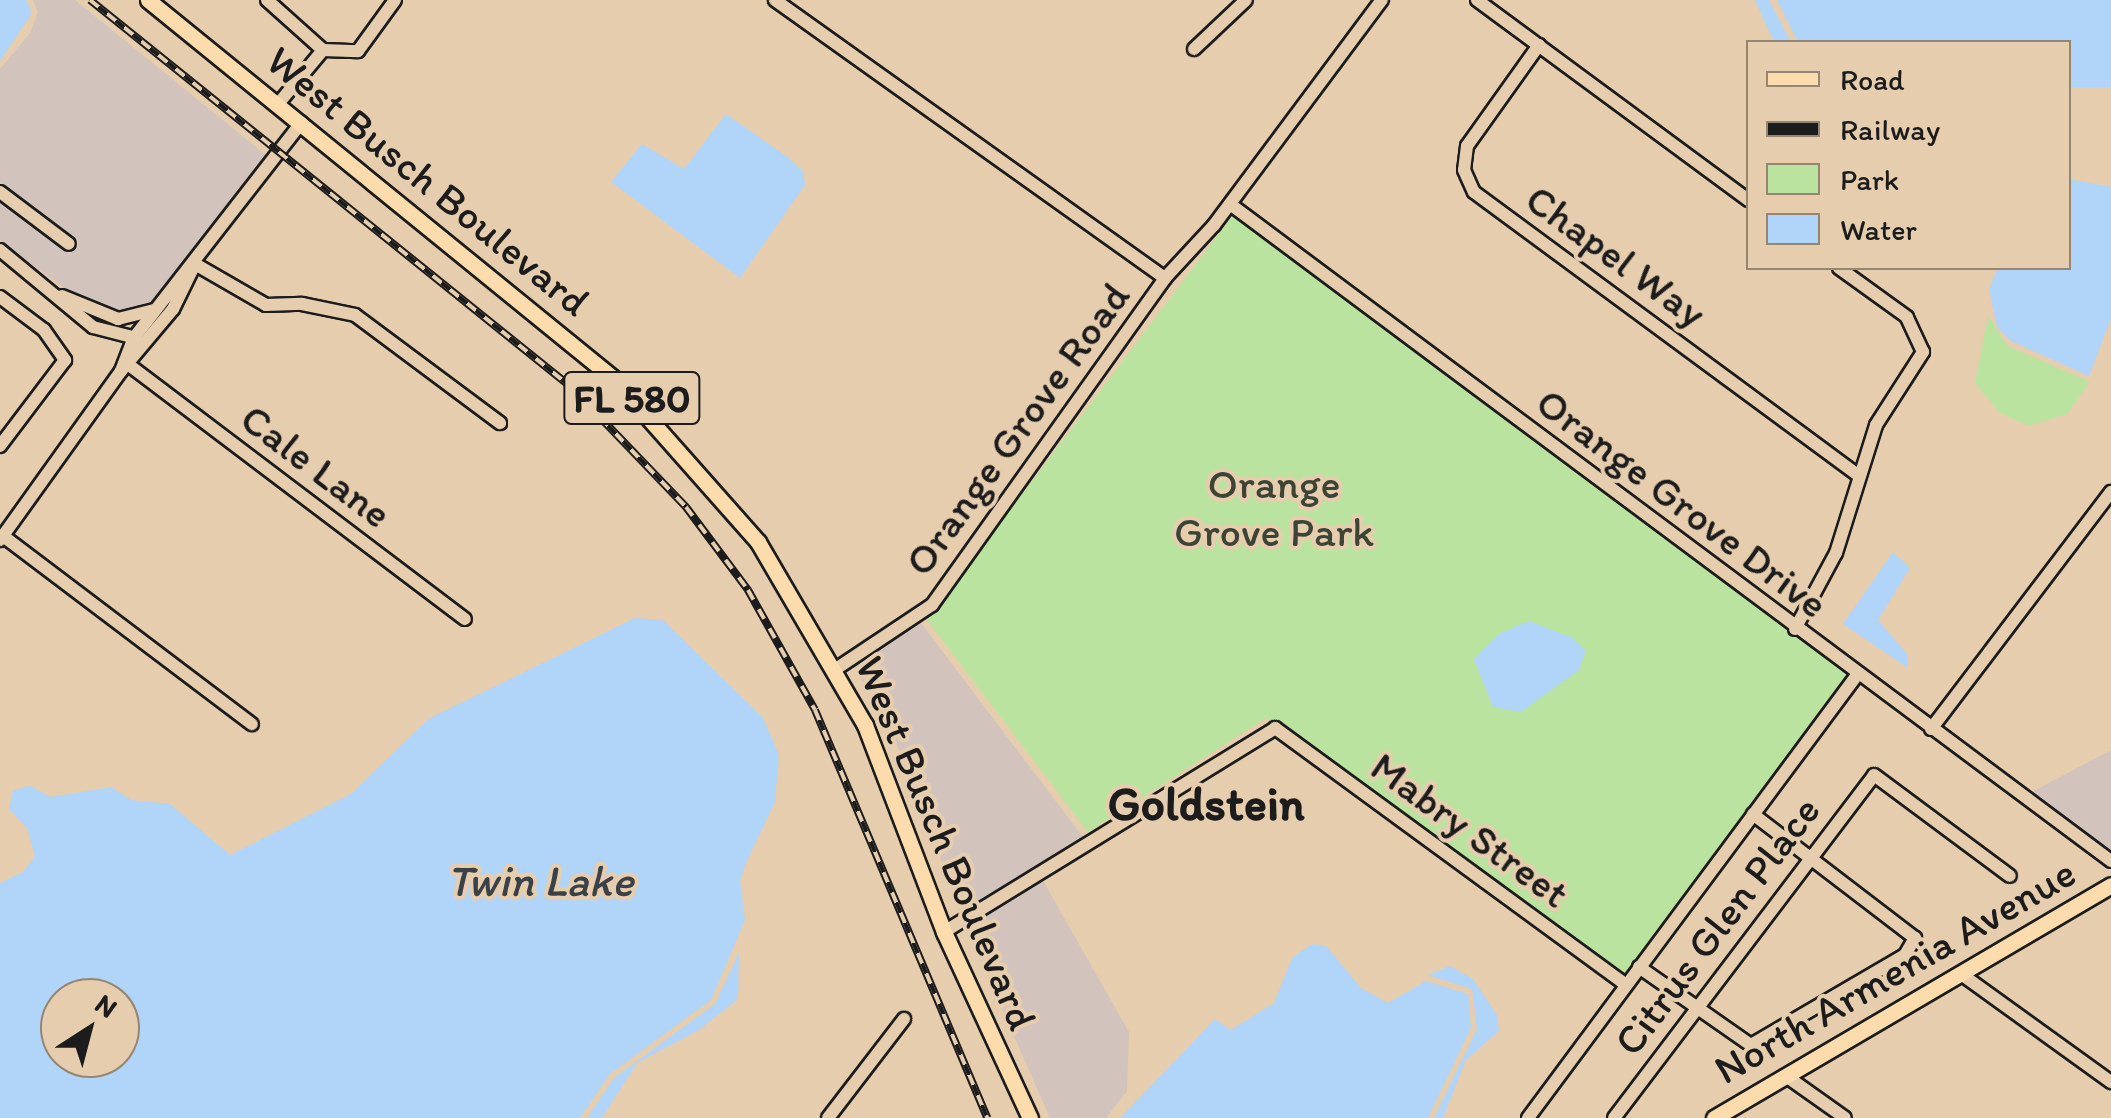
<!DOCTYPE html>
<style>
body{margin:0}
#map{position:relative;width:2111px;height:1118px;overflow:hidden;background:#e5cdae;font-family:Itim,sans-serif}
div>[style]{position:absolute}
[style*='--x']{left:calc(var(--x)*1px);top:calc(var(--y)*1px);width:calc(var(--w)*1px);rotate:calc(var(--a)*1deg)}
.built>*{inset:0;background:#d2c4bc}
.green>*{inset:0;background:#bae39f}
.water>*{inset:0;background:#b1d4f9}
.roads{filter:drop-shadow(2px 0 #1c1c1c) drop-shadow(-2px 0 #1c1c1c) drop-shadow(0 2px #1c1c1c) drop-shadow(0 -2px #1c1c1c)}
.minor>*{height:12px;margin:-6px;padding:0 6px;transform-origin:6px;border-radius:6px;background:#e5cdae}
.major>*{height:15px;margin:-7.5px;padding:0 7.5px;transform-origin:7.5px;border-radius:7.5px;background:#fcdcac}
.rail>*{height:8px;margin-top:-4px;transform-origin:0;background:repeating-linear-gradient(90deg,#e5cdae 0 11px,#1c1c1c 0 22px);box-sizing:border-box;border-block:2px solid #1c1c1c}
span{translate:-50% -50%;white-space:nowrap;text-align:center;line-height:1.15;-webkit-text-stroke:8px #e5cdae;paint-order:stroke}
.shield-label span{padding:2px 8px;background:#e5cdae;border:2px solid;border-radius:8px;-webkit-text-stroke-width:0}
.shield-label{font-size:40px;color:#1c1c1c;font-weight:700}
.street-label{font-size:42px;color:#1c1c1c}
.park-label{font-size:42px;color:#3c4436}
.water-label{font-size:45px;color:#3a4148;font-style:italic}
.quarter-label{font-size:48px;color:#1c1c1c;font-weight:700}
.legend{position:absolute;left:1746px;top:40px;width:325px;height:230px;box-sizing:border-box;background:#e5cdae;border:2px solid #958674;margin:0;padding:12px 18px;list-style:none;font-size:30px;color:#1c1c1c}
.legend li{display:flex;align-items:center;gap:20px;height:50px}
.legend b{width:50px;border:2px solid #958674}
.north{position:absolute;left:40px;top:978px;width:100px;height:100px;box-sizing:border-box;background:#e5cdae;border:2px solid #958674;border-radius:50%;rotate:36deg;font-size:28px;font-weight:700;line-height:40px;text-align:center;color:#1c1c1c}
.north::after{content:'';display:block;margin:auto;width:35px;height:45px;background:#1c1c1c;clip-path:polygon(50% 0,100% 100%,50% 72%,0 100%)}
</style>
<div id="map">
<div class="built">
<i style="clip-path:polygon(33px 0,75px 0,267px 156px,193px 255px,150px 303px,136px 311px,112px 311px,67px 290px,0 241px,0 202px,70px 254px,79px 242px,0 183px,0 69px,30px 33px,38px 12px)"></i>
<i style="clip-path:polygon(921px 623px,1083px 837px,961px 914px,903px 757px,854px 666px)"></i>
<i style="clip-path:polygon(2111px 750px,2111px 852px,2030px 793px)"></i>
<i style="clip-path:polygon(1042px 879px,1129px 1032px,1127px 1091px,1106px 1118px,1050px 1118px,966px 927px)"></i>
</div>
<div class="green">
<i style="clip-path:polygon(1233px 215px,1847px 675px,1623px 976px,1266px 718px,1088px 832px,927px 620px)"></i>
<i style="clip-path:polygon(1988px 316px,2008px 346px,2090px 382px,2067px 414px,2029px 426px,2000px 413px,1975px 383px)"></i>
</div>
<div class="water">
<i style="clip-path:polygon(0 0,26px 0,32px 13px,0 61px)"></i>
<i style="clip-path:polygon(1755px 0,1769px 0,1791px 42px,1774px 42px)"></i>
<i style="clip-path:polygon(1777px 0,2111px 0,2111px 87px,2069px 87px,2068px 42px,1798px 42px)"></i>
<i style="clip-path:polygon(726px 114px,789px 158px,803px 171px,805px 185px,740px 278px,611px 182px,642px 144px,684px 169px)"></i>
<i style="clip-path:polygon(2069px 179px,2111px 187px,2111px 319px,2089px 376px,2011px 341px,1997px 327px,1989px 289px,1998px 268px,2068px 268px)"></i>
<i style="clip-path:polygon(1893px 552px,1910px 568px,1878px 620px,1908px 655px,1908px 668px,1843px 624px)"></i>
<i style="clip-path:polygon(evenodd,635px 618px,663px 620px,763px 718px,779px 755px,775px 802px,746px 863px,740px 881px,745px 920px,711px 1000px,610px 1074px,580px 1118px,0 1118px,0 883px,23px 872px,35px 856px,27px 828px,9px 809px,13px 790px,31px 786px,50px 797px,112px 787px,131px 800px,170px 804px,230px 855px,351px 794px,428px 719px,635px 618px,60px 998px,120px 998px,120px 1058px,60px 1058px,60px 998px)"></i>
<i style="clip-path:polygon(1529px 621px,1573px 638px,1586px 651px,1579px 670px,1521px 712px,1493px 707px,1474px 659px,1499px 634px)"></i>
<i style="clip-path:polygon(1312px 944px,1326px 946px,1361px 988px,1388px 1003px,1426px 981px,1468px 994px,1471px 1028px,1428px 1118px,1120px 1118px,1215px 1019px,1231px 1030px,1274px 1003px,1292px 958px)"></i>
<i style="clip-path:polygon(739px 953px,738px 999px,699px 1030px,637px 1063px,602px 1118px,587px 1118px,614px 1078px,715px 1004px)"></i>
<i style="clip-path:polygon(1450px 966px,1473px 979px,1497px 1015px,1499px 1031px,1466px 1060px,1443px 1118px,1434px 1118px,1477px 1029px,1472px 989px,1428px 975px)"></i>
</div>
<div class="roads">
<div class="minor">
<i style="--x:267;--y:0;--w:75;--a:41.8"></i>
<i style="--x:775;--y:0;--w:479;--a:35.5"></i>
<i style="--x:1477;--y:0;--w:337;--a:36.4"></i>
<i style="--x:1539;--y:45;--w:124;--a:125.5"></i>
<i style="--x:1467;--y:146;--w:24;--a:97"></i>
<i style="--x:1464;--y:170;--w:24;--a:66"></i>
<i style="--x:1474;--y:192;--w:476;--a:36.4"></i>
<i style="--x:1194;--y:49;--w:71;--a:-43.3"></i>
<i style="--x:323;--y:50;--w:35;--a:2"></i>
<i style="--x:358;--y:51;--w:63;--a:-54"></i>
<i style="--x:278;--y:104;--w:70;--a:-50.2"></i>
<i style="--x:0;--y:192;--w:86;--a:37"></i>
<i style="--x:1230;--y:204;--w:1099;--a:36.71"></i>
<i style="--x:0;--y:250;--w:121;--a:39.6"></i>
<i style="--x:93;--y:327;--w:44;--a:14.3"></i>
<i style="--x:195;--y:264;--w:82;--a:30"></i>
<i style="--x:266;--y:305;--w:36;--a:-2"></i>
<i style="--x:302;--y:304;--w:54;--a:11.7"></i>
<i style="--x:355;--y:315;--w:181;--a:36.7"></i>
<i style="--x:62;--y:296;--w:61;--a:22.3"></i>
<i style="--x:118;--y:319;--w:36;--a:-14"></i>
<i style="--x:0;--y:297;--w:55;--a:36.9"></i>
<i style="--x:44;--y:330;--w:37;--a:55"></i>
<i style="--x:65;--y:360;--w:108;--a:127.1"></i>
<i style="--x:129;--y:365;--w:421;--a:37.1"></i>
<i style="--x:121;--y:371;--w:34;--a:-69"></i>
<i style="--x:133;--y:339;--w:274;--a:-52.1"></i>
<i style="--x:3;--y:536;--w:312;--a:37.1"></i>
<i style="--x:0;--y:540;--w:208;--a:-54.4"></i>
<i style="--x:121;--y:371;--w:81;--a:-50"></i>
<i style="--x:173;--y:309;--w:50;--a:-63.9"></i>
<i style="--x:1795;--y:629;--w:86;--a:-61.7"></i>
<i style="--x:1836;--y:553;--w:134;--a:-72.6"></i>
<i style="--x:1876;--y:425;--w:87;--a:-57.2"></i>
<i style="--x:1923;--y:352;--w:38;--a:-115"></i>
<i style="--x:1907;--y:317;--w:84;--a:-144.2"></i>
<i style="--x:836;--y:669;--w:115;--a:-33.7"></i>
<i style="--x:932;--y:605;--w:402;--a:-54.5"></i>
<i style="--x:1165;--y:278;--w:72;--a:-47.2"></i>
<i style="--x:1214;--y:225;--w:281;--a:-53.3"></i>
<i style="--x:1931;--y:729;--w:298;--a:-52.8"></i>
<i style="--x:944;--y:932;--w:389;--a:-31.6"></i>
<i style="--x:1275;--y:728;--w:435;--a:36.2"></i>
<i style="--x:1639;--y:967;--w:136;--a:34.9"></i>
<i style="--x:1751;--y:1045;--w:178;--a:-30.3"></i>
<i style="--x:1905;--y:955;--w:20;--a:-60"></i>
<i style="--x:1915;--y:938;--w:204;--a:-142.6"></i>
<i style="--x:1961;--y:974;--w:185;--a:35.8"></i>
<i style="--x:1786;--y:1076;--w:72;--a:35.4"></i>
<i style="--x:828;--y:1118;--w:125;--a:-52.5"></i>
<i style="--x:1528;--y:1118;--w:552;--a:-53.4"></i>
<i style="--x:1614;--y:1118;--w:430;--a:-52.8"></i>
<i style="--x:1874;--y:775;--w:169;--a:36.6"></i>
</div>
<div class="major">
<i style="--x:148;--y:0;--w:599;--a:39.11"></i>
<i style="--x:613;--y:378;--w:219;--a:48.5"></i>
<i style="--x:758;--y:542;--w:212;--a:59.7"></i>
<i style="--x:865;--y:725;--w:222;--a:69.1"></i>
<i style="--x:944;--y:932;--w:205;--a:65.2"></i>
<i style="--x:1714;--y:1118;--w:460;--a:-30.4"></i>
</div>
</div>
<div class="rail">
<i style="--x:90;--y:0;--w:616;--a:38.81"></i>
<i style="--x:570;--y:386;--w:168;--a:46.2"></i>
<i style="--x:686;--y:507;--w:104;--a:53.2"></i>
<i style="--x:748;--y:590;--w:137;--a:60.8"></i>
<i style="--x:815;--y:710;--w:443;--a:67.1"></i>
</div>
<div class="shield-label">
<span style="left:632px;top:398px">FL 580</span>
</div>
<div class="street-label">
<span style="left:428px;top:181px;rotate:39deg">West Busch Boulevard</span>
<span style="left:1616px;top:256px;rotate:36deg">Chapel Way</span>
<span style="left:1017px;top:429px;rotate:-54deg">Orange Grove Road</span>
<span style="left:316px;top:466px;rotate:37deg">Cale Lane</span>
<span style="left:1682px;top:503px;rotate:37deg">Orange Grove Drive</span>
<span style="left:1470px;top:830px;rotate:36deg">Mabry Street</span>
<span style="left:946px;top:843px;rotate:67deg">West Busch Boulevard</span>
<span style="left:1717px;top:926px;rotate:-53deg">Citrus Glen Place</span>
<span style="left:1895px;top:971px;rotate:-30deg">North Armenia Avenue</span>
</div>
<div class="park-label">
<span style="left:1274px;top:508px">Orange<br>Grove Park</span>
</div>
<div class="water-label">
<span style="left:540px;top:881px">Twin Lake</span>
</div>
<div class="quarter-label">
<span style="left:1206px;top:804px">Goldstein</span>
</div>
<ul class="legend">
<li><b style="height:12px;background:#fcdcac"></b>Road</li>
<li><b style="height:12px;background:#1c1c1c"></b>Railway</li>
<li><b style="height:28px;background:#bae39f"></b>Park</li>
<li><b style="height:28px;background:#b1d4f9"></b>Water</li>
</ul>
<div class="north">N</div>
</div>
